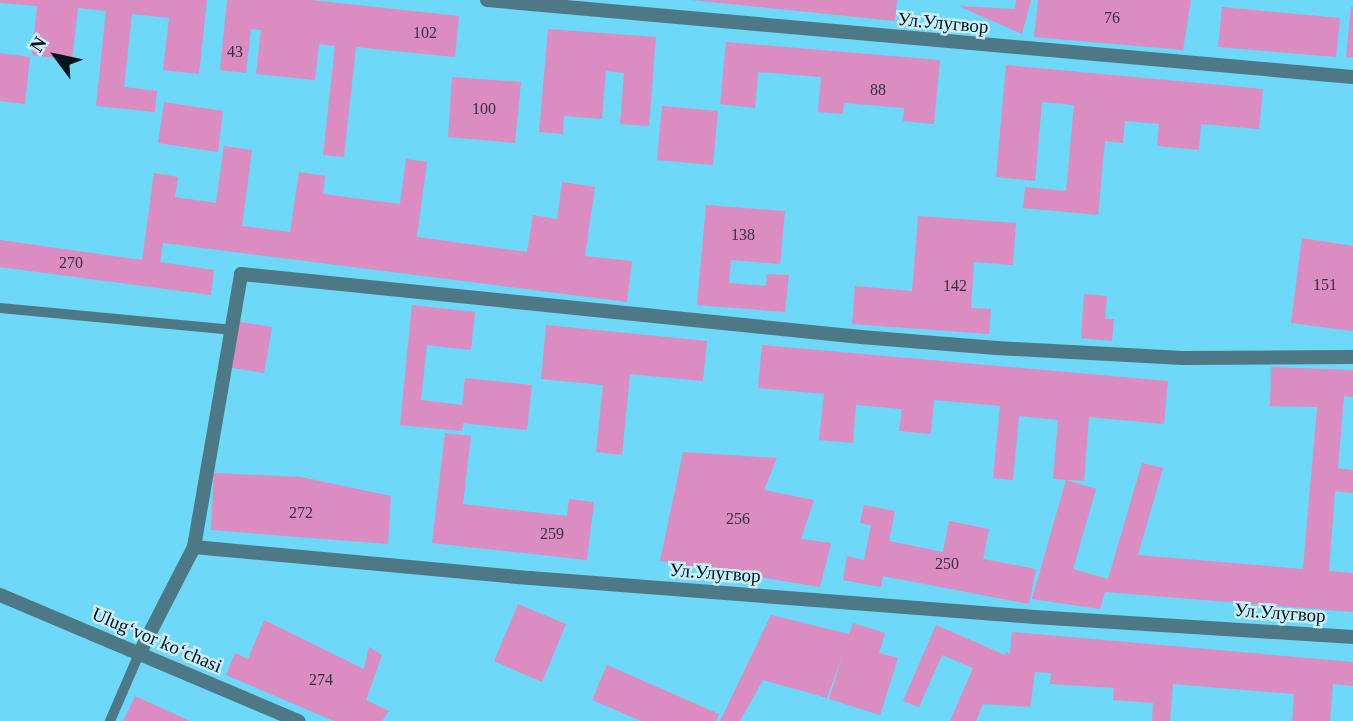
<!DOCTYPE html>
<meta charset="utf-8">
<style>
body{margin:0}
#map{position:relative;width:1353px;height:721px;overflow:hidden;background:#6dd8f7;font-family:"Times New Roman",serif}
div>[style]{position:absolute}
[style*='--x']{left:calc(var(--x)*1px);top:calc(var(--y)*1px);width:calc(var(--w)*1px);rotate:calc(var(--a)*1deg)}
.building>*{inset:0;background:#db8cc1}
.lane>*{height:10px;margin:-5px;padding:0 5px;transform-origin:5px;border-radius:5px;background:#4d7987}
.street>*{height:14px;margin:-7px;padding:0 7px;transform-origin:7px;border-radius:7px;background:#4d7987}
span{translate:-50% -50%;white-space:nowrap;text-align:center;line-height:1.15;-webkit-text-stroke:5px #c9effc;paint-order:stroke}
.number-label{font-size:16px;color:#373144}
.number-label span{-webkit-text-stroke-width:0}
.street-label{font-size:19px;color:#00131a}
.north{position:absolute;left:21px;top:21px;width:70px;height:70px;-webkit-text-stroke:5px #c9effc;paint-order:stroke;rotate:303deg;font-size:19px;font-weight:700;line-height:28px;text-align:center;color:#00131a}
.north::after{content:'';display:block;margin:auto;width:24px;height:32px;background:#00131a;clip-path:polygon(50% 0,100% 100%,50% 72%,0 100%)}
</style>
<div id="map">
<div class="building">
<i style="clip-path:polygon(0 0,207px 0,199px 74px,163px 70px,169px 18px,132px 14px,124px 87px,157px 91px,155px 112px,96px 106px,106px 11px,78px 8px,72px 60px,32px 55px,37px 6px,0 3px)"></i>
<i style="clip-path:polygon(227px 0,311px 0,459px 16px,455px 57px,356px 47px,344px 157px,323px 155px,335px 46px,319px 44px,315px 80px,256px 74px,261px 30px,251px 29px,246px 73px,220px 70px)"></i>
<i style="clip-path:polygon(691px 0,897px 0,895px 21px)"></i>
<i style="clip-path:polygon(1016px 0,1031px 0,1022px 34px,958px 6px,1015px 9px)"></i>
<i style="clip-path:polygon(1038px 0,1191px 0,1183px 50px,1034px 37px)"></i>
<i style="clip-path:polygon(1222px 7px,1340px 18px,1336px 57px,1218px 47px)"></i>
<i style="clip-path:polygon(1351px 7px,1353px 7px,1353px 58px,1346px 57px)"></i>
<i style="clip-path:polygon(548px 29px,656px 37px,649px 126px,620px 124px,624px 73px,606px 71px,602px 119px,564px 116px,563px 134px,539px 132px)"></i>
<i style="clip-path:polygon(726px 42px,940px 60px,934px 124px,903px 121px,904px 108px,844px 103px,843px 114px,818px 112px,821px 77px,758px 72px,755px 108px,720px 104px)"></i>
<i style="clip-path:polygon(0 53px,30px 57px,25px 104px,0 101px)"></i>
<i style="clip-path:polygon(1006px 65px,1263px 89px,1259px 129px,1201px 124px,1199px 150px,1157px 146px,1159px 124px,1125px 121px,1123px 143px,1105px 141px,1098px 215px,1023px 208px,1025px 187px,1066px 191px,1074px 105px,1042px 102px,1035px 181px,996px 177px)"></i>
<i style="clip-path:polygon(452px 77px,521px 82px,515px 143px,448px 137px)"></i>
<i style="clip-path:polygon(164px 102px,223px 111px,218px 152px,158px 143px)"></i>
<i style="clip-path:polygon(662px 106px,718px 111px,713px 165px,657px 160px)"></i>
<i style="clip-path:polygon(224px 146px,252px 150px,242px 226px,290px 232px,299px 172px,325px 176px,323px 194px,400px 204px,406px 159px,427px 162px,417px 237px,527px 252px,533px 215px,557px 219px,562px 182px,595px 187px,585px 256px,632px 261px,627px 302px,163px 243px,160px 262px,214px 270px,211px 295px,0 267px,0 240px,142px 260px,154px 173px,178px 177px,175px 197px,216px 203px)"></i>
<i style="clip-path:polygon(706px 205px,785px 211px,780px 264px,731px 260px,729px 283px,766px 286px,767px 274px,789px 275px,785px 312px,697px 305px)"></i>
<i style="clip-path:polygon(918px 216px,1016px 223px,1013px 265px,974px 262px,971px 308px,991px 309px,989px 334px,852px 324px,855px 286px,912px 291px)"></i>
<i style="clip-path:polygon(1302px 238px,1353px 246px,1353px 331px,1291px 323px)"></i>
<i style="clip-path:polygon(1084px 294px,1107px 296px,1105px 319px,1114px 319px,1112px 341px,1081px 338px)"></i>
<i style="clip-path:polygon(412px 305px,475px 312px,471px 350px,427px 345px,421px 400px,462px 405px,465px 378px,532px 385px,527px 430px,463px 423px,462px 431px,400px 425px)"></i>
<i style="clip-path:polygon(235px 321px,272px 327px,264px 373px,227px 367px)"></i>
<i style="clip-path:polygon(546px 325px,707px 341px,703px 381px,630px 374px,622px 455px,596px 452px,603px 385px,541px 379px)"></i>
<i style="clip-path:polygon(762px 345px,1168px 381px,1164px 424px,1089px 417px,1084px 481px,1053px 479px,1058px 420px,1019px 416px,1013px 480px,993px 478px,1000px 406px,934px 400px,931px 434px,899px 431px,902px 409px,856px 405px,853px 443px,819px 440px,824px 394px,758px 388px)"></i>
<i style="clip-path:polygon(1271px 367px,1353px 370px,1353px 397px,1344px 396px,1338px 468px,1353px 470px,1353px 493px,1335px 491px,1329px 571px,1353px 573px,1353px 612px,1105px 592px,1100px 609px,1032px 599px,1066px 480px,1096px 489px,1073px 569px,1108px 579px,1142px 463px,1163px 468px,1138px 555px,1303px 569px,1317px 407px,1270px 406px)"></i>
<i style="clip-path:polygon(445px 433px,471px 436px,463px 504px,567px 516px,569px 499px,594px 502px,587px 560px,432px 543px)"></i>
<i style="clip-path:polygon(683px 452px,777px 458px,764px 490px,814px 500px,801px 539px,831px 543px,820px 587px,660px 561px)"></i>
<i style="clip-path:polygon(214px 473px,301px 477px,391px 496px,388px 544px,211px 530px)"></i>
<i style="clip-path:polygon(864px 505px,895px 511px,889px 541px,943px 552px,949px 521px,989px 529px,983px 559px,1036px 569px,1029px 604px,883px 576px,881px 587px,843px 580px,847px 556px,864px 560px,871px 525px,860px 523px)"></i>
<i style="clip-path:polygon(518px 604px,566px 624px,542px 682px,494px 661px)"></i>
<i style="clip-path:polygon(771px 615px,849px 634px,853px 623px,885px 633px,879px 653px,898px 658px,880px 715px,829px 699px,844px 651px,827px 698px,763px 680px,740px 721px,720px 721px)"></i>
<i style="clip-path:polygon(264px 620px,364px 669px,369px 647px,382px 655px,366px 700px,389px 711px,382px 721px,334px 721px,226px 675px,235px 653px,248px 659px)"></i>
<i style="clip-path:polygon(936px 625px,1005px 655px,1006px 652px,1010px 654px,1012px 632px,1353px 662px,1353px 686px,1333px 684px,1330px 721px,1292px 721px,1294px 694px,1173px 684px,1170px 721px,1152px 721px,1153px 703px,1113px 700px,1114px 688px,1050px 684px,1051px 673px,1035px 672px,1030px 707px,983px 704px,976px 721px,950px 721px,973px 668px,942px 655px,919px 707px,903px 701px)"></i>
<i style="clip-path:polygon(607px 665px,719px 714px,716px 721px,641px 721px,592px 700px)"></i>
<i style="clip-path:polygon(135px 696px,190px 721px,123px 721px)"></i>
</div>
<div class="lane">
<i style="--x:0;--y:308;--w:232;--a:5.4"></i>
<i style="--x:110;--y:721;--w:73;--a:-66.6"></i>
</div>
<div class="street">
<i style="--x:487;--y:0;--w:869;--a:5.08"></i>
<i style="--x:194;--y:547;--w:277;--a:-80.2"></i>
<i style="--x:241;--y:274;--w:623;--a:5.8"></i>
<i style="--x:861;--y:337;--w:136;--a:4.6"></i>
<i style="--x:997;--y:348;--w:186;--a:3.1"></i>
<i style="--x:1183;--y:358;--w:170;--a:-0.3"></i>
<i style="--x:0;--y:595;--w:324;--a:22.9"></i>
<i style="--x:139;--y:654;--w:120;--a:-62.8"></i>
<i style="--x:194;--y:547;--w:337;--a:5.3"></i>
<i style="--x:530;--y:578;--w:506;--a:4.42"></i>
<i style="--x:1034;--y:617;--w:320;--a:3.6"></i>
</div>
<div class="number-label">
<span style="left:1112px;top:18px">76</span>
<span style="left:425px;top:33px">102</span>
<span style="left:235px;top:52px">43</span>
<span style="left:878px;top:90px">88</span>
<span style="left:484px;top:109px">100</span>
<span style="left:743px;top:235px">138</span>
<span style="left:71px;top:263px">270</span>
<span style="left:1325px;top:285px">151</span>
<span style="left:955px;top:286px">142</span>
<span style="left:301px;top:513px">272</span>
<span style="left:738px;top:519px">256</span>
<span style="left:552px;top:534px">259</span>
<span style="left:947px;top:564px">250</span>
<span style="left:321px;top:680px">274</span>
</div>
<div class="street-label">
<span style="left:943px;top:23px;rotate:5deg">Ул.Улугвор</span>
<span style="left:715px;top:573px;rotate:4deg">Ул.Улугвор</span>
<span style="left:1280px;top:613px;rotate:4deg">Ул.Улугвор</span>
<span style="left:157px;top:640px;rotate:23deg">Ulugʻvor koʻchasi</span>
</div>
<div class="north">N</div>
</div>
